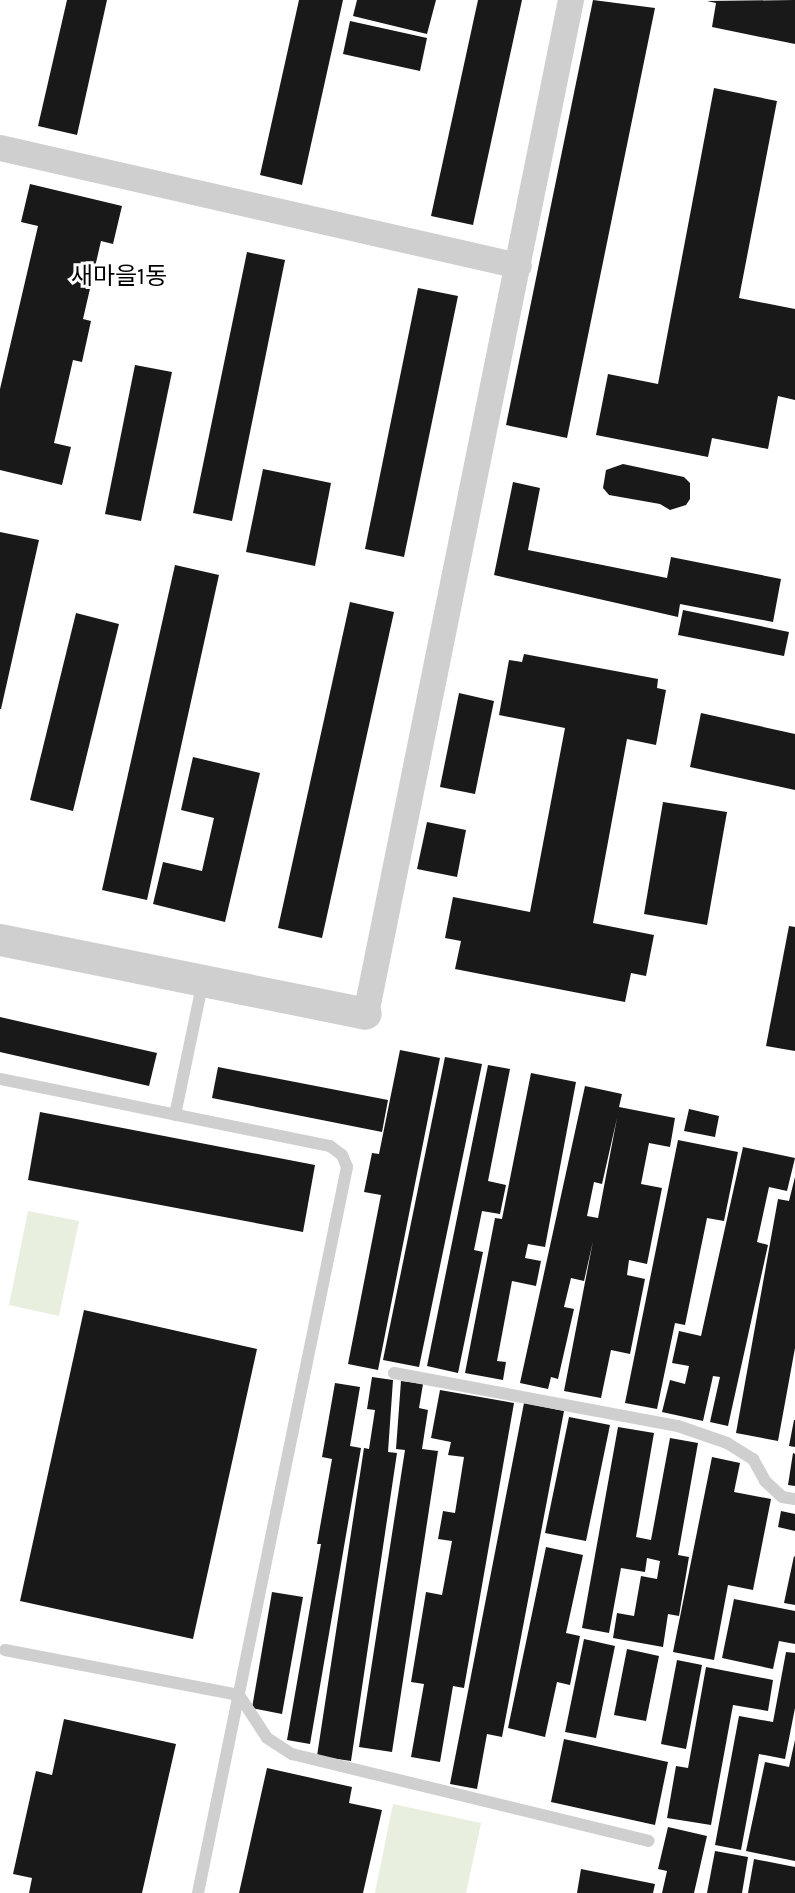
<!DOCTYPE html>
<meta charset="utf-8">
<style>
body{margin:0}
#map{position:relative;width:795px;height:1893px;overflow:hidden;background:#fff;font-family:Karla,"Noto Sans KR",sans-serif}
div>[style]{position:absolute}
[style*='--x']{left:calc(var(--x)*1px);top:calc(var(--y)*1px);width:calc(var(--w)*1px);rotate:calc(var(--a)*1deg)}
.green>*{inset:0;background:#e8efdf}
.building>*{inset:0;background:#191919}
.service>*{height:12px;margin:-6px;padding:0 6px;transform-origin:6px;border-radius:6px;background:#cfcfcf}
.minor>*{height:26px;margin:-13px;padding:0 13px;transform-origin:13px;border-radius:13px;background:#cfcfcf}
.tertiary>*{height:32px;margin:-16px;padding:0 16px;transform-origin:16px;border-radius:16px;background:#cfcfcf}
span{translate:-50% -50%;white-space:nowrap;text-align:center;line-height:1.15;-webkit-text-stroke:6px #fff;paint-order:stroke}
.quarter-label{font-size:24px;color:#000}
</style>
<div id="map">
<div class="green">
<i style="clip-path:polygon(28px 1211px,79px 1221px,59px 1316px,9px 1305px)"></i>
<i style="clip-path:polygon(393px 1804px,481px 1823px,466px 1893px,375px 1893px)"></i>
</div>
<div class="building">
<i style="clip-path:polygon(67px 0,107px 0,77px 135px,38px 126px)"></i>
<i style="clip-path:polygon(299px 0,343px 0,302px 185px,260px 175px)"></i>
<i style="clip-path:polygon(357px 0,436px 0,427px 34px,353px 16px)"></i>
<i style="clip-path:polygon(478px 0,522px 0,473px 225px,431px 216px)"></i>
<i style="clip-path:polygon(593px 0,655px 8px,567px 438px,506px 425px)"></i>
<i style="clip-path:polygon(795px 0,795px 44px,712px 27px,716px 3px,707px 1px)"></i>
<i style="clip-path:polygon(350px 21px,427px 38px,420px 71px,343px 54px)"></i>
<i style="clip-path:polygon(714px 88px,777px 101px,739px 298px,795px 309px,795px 400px,778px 396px,768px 449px,712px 438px,708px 457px,596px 435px,608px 374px,658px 384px)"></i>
<i style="clip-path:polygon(30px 184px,122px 206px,113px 244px,101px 241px,83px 319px,91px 321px,82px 362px,73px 360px,54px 443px,71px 447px,62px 485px,0 470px,0 389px,38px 226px,21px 222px)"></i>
<i style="clip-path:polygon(247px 252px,285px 260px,232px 521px,193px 513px)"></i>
<i style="clip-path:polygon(418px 288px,458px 296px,404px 557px,365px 549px)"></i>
<i style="clip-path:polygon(135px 365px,172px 372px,141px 521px,105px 514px)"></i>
<i style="clip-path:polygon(623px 464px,684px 477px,690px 483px,690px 499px,686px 505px,670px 510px,660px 504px,609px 495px,603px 488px,606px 470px)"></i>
<i style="clip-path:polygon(263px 469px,331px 483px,315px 566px,246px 552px)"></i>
<i style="clip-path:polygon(513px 482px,540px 488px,528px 550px,667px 578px,671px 557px,781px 579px,773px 622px,680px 604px,678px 617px,494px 575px)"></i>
<i style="clip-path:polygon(0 532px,39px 540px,1px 709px,0 709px)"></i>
<i style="clip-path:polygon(175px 565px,219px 575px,147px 900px,102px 890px)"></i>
<i style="clip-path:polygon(350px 602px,394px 612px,322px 938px,278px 928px)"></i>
<i style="clip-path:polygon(683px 610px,789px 632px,784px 656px,678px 635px)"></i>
<i style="clip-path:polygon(76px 613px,119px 624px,73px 811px,30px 800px)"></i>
<i style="clip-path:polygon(524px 654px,658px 679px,657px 688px,666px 690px,656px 745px,627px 739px,593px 923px,654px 935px,646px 976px,631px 973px,625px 1002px,455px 969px,461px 941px,445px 938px,453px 897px,530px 912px,565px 728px,499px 715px,509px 660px,522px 662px)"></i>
<i style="clip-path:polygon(459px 693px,494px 701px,475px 794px,440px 787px)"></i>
<i style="clip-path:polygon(701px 713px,795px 734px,795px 790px,690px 767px)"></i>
<i style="clip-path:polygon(193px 757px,260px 773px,225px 922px,153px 904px,163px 862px,202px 871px,214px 818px,181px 810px)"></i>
<i style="clip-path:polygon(663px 802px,727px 812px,707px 925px,644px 914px)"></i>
<i style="clip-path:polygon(427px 822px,466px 830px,457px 877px,417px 869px)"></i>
<i style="clip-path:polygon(789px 926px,795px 927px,795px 1051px,766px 1046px)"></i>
<i style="clip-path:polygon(0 1017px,157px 1053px,149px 1086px,0 1052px)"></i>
<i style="clip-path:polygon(400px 1050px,440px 1058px,378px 1370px,348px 1364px,381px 1195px,364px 1192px,372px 1153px,379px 1154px)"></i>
<i style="clip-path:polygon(445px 1057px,482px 1064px,419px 1367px,383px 1360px)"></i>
<i style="clip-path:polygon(488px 1065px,510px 1069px,488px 1181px,506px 1185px,500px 1214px,482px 1211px,474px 1250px,483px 1252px,458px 1373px,427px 1366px)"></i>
<i style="clip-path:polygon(218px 1067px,388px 1100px,382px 1132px,212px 1098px)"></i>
<i style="clip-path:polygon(531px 1073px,576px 1082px,545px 1247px,528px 1244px,525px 1258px,541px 1261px,536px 1286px,512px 1281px,497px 1361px,506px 1362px,503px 1380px,465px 1373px,495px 1218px,502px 1219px)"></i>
<i style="clip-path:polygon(evenodd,585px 1086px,622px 1094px,619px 1107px,675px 1118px,670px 1147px,649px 1143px,641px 1184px,662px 1188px,647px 1264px,629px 1260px,627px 1275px,645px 1279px,630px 1354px,611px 1350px,601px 1398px,564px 1391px,593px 1241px,584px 1281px,571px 1278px,564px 1307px,574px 1309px,558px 1379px,551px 1377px,548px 1389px,520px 1383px,585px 1086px,617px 1118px,598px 1218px,587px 1216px,594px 1182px,602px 1184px,617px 1118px)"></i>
<i style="clip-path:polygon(689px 1109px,719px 1116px,715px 1137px,684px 1131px)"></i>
<i style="clip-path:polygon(40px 1112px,315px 1165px,303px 1232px,28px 1180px)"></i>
<i style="clip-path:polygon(678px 1140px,738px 1152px,724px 1221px,707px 1218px,685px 1325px,675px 1323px,657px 1409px,625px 1403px)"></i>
<i style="clip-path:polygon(743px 1147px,795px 1158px,787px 1191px,769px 1187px,757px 1242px,768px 1245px,728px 1426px,710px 1422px,720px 1377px,713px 1376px,703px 1421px,662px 1412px,670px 1380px,685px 1384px,689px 1366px,672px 1363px,679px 1331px,701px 1336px)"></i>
<i style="clip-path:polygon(795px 1177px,795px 1348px,778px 1441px,736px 1433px,778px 1199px,789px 1201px)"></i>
<i style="clip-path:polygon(84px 1310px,257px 1349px,193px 1639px,20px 1601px)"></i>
<i style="clip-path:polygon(372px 1377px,393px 1380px,388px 1452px,397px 1453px,351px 1761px,317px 1756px,364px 1448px,369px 1449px,375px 1410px,367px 1409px)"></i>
<i style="clip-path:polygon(401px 1381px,423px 1384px,419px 1408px,428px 1410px,422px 1449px,438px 1451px,392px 1752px,359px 1747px,405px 1450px,396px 1449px)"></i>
<i style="clip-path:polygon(335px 1383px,360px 1387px,350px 1446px,361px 1448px,310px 1744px,287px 1740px,321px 1544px,317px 1544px,332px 1459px,322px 1457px)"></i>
<i style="clip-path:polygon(440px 1390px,514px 1403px,464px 1688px,453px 1686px,440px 1762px,411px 1757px,424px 1684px,411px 1682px,426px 1592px,442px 1595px,452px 1541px,438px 1539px,443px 1511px,455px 1513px,464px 1457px,448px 1455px,451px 1442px,431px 1438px)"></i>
<i style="clip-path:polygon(524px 1403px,564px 1411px,502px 1737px,487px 1734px,477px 1789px,450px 1784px)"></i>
<i style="clip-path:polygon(569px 1417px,610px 1425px,586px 1541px,545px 1533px)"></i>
<i style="clip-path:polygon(794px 1420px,795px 1420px,795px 1447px,789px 1446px)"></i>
<i style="clip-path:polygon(618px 1427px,654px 1433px,636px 1537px,651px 1540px,670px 1438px,698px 1443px,678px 1555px,689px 1557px,679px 1616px,668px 1614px,663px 1647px,613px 1638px,617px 1613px,634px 1616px,641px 1576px,657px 1579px,660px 1561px,647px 1558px,645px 1572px,621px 1568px,609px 1633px,582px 1628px)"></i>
<i style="clip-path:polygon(793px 1453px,795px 1454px,795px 1486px,788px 1485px)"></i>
<i style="clip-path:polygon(712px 1457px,740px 1463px,734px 1492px,771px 1499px,753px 1590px,728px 1585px,714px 1660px,673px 1652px)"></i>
<i style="clip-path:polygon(781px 1511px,795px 1514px,795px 1531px,778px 1527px)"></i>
<i style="clip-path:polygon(546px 1547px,583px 1555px,566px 1633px,580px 1636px,570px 1685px,557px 1682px,545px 1737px,508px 1728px)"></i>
<i style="clip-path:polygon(794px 1556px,795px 1557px,795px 1605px,784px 1603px)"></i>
<i style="clip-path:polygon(272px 1592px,303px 1597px,282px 1714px,252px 1708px)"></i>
<i style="clip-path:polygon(734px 1599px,795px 1611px,795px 1644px,779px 1641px,773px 1669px,722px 1658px)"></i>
<i style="clip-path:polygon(584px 1639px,615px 1646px,596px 1738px,565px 1732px)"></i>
<i style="clip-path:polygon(627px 1649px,659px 1656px,646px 1721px,614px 1715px)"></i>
<i style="clip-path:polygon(786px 1652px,795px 1653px,795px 1708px,785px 1759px,759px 1754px,741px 1850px,715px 1845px,739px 1716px,773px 1722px)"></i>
<i style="clip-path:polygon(677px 1660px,702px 1665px,686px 1749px,661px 1744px)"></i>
<i style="clip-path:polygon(706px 1667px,773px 1680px,768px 1711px,733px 1705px,711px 1825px,667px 1818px,676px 1766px,688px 1768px)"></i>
<i style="clip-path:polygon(64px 1719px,176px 1744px,142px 1893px,29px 1893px,32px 1878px,13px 1874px,36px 1771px,52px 1775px)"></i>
<i style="clip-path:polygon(564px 1739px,668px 1762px,655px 1825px,551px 1802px)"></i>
<i style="clip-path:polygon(795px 1740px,795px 1861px,746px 1851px,765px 1762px,789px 1767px)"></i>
<i style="clip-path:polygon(267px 1768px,352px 1787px,349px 1803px,382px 1810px,363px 1893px,239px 1893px)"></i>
<i style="clip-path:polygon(668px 1827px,707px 1836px,694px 1893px,662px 1893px,667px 1871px,658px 1869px)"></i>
<i style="clip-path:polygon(715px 1851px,748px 1857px,742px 1893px,707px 1893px)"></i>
<i style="clip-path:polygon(754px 1859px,795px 1867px,795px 1893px,748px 1893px)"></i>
<i style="clip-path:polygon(581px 1869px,655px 1884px,653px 1893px,577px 1893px)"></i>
</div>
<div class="service">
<i style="--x:0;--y:1079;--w:337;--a:11.5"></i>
<i style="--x:330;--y:1146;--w:15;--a:37"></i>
<i style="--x:342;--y:1155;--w:13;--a:67"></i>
<i style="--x:347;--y:1167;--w:741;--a:101.6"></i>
<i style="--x:175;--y:1115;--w:137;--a:-78.2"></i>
<i style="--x:394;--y:1373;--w:289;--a:10.6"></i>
<i style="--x:678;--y:1426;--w:52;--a:19.1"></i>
<i style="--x:727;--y:1443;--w:31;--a:32"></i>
<i style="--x:753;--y:1459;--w:25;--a:61"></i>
<i style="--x:765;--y:1481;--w:23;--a:43"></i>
<i style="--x:782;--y:1497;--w:13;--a:9"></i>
<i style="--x:5;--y:1650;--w:238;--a:10.9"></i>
<i style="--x:239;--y:1695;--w:51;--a:56.9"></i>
<i style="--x:267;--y:1738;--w:30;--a:33"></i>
<i style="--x:292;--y:1754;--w:367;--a:13.7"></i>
</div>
<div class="minor">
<i style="--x:0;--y:148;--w:532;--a:12.81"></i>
<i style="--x:366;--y:1014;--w:1035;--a:-78.57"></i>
</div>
<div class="tertiary">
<i style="--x:0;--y:940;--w:373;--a:11.4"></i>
</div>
<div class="quarter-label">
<span style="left:119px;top:277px">새마을1동</span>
</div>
</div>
